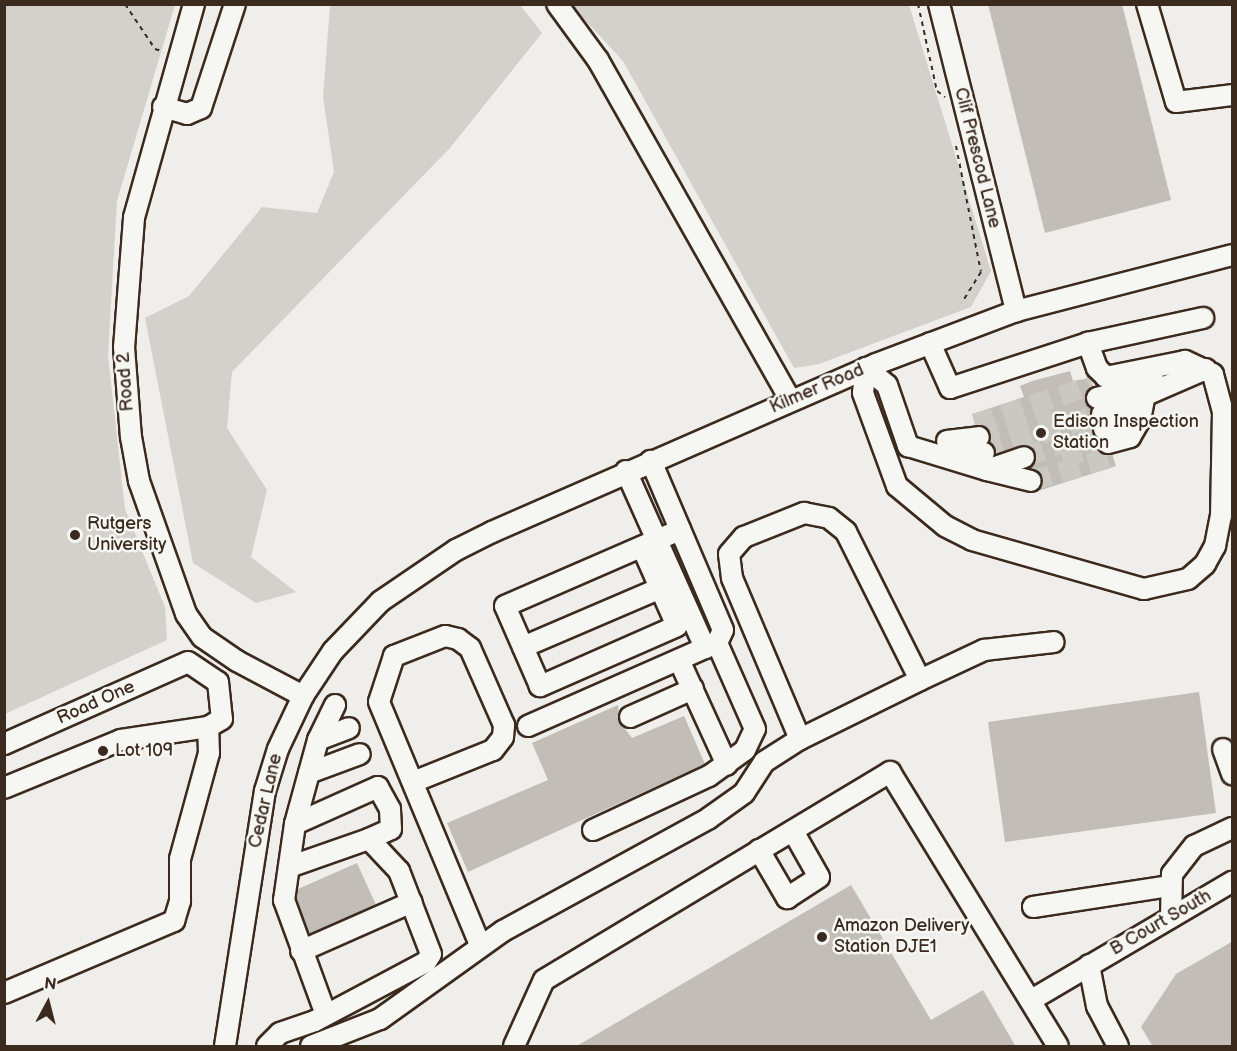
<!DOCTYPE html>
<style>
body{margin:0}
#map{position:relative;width:1237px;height:1051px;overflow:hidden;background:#efeeea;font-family:"Balsamiq Sans",sans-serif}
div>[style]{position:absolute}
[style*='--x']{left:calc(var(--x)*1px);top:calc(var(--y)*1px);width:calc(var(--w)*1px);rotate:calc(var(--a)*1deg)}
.green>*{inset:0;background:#d4d1cc}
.building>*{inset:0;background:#c2bdb7}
.minor-tunnel>*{height:20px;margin-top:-10px;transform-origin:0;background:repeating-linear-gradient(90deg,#cbc7c1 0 20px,transparent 0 30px)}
.path>*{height:2px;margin-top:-1px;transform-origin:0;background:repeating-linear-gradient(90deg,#3b2a1e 0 4.5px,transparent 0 9px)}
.roads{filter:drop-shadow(2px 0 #3b2a1e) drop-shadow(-2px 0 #3b2a1e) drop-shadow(0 2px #3b2a1e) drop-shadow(0 -2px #3b2a1e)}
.minor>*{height:20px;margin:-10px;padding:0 10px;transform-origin:10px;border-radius:10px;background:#f6f6f2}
.dots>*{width:16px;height:16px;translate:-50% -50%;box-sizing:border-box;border:3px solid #f6f6f2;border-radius:50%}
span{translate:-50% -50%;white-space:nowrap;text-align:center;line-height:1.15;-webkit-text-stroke:5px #f6f6f2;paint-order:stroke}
.street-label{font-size:18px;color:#3b2a1e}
.poi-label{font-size:18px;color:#3b2a1e}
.left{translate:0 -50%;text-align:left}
.frame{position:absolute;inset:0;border:6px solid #3b2a1e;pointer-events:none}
.north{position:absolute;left:18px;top:973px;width:60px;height:60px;-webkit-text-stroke:4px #f6f6f2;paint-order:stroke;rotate:7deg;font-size:16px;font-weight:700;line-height:24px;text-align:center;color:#3b2a1e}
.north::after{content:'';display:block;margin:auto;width:21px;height:27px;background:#3b2a1e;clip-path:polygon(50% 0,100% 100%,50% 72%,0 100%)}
</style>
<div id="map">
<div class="green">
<i style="clip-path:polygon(5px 4px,175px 5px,117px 201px,108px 355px,125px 509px,165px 607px,167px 640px,5px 714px)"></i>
<i style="clip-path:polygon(330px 5px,520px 5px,542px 33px,450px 148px,232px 372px,227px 428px,267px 490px,251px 557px,296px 592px,256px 603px,193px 563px,145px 318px,189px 296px,262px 207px,317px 213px,334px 172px,323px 97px)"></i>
<i style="clip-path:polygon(571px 5px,909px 5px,991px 271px,971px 307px,819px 364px,794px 368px,623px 61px)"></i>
</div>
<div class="building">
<i style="clip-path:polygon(988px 4px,1122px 4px,1171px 200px,1045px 233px)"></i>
<i style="clip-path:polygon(1070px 371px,1073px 381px,1090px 378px,1093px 387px,1085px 400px,1092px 408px,1097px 447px,1112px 454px,1116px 466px,1035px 492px,1043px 478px,1029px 468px,1036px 460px,1032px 448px,1021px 446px,996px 454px,989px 430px,975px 425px,972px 414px,1024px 397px,1020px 386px,1032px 381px)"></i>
<i style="clip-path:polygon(1199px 692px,1216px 813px,1005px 842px,988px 722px)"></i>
<i style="clip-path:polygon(618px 705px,619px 721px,632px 738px,684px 716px,705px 764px,468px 872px,447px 823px,548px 780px,532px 743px)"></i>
<i style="clip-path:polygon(357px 863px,376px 905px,309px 934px,296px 899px,298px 889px)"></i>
<i style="clip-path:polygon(851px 885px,931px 1020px,983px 990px,1016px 1047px,575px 1047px)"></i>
<i style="clip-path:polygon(1233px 941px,1233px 1047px,1153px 1047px,1141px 1027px,1176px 974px)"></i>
</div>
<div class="minor-tunnel">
<i style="--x:975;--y:424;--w:124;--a:-18.3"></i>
<i style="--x:979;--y:437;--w:76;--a:-18.4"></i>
<i style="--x:984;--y:453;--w:124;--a:-18.3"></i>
<i style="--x:1024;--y:457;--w:85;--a:-19.3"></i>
<i style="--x:1062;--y:458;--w:48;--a:-18.1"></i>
<i style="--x:1031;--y:481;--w:85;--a:-16.3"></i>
</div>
<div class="path">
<i style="--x:125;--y:4;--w:54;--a:56.3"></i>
<i style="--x:155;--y:49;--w:9;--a:18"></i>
<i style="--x:918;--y:4;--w:89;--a:77.7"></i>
<i style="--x:937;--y:91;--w:10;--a:37"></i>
<i style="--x:956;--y:146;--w:128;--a:78.8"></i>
<i style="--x:981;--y:272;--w:36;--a:122"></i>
</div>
<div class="roads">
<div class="minor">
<i style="--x:194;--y:4;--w:222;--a:105.7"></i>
<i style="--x:134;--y:218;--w:129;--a:94.4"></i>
<i style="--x:124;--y:347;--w:90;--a:85.6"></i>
<i style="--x:131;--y:437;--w:45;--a:79.7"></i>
<i style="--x:139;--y:481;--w:141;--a:70.5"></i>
<i style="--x:186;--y:614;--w:28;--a:55"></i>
<i style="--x:202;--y:637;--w:42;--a:34.4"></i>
<i style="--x:237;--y:661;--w:75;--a:27.9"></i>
<i style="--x:557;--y:4;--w:69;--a:53.8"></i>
<i style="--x:598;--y:60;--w:390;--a:60.5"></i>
<i style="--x:939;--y:4;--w:317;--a:75.9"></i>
<i style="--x:1147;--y:4;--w:102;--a:73.5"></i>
<i style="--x:1176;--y:102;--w:56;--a:-7.1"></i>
<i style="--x:163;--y:107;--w:25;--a:16"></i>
<i style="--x:187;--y:114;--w:15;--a:-23"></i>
<i style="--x:201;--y:108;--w:109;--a:-71.9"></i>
<i style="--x:1088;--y:343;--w:118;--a:-12.3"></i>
<i style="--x:866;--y:368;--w:25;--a:97"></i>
<i style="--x:863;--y:393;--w:99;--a:69.9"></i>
<i style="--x:897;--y:486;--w:62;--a:39.8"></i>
<i style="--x:945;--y:526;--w:30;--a:27"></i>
<i style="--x:972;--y:540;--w:179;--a:15.9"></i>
<i style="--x:1144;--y:589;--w:45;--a:-12.8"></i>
<i style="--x:1188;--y:579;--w:23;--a:-41"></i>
<i style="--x:1205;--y:564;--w:21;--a:-61"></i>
<i style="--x:1215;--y:546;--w:31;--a:-79"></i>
<i style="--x:1221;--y:516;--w:104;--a:-88.9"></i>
<i style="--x:1223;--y:412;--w:39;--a:-105"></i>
<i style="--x:1213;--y:374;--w:31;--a:-155"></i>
<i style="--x:1185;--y:361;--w:81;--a:168.6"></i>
<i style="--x:1106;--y:377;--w:13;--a:-135"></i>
<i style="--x:1097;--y:368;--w:27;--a:-110"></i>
<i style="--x:1088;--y:343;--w:145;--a:161.9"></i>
<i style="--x:950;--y:388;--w:49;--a:-114"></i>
<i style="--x:866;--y:368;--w:27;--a:39"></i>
<i style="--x:887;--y:385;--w:65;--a:71"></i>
<i style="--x:1097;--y:398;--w:60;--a:-14.5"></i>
<i style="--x:1102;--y:414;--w:113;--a:-23.4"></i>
<i style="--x:1104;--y:429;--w:37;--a:-14"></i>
<i style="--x:1140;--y:420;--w:21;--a:-79"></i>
<i style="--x:947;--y:441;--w:32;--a:-7"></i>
<i style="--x:1108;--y:443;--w:23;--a:-15"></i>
<i style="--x:1130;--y:437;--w:20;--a:-60"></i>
<i style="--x:908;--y:446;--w:83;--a:16.9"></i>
<i style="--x:987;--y:470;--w:39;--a:-19"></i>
<i style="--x:950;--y:450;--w:34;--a:5"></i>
<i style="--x:987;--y:470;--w:45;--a:14"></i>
<i style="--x:626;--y:471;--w:194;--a:65.9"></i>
<i style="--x:705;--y:648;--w:13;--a:-23"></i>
<i style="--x:717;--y:643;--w:14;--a:-65"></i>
<i style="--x:723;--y:630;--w:184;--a:-113.1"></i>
<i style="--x:642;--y:547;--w:86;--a:66.1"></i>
<i style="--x:677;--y:626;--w:150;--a:156.3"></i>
<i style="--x:540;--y:686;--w:87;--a:-113.6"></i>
<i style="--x:505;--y:606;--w:191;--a:-23.5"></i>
<i style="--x:523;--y:647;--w:160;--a:-23.2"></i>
<i style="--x:679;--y:660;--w:115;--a:65.4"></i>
<i style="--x:920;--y:680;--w:71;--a:-25.1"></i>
<i style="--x:984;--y:650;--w:70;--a:-6.5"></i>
<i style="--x:630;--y:717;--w:69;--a:-24"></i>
<i style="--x:528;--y:726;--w:193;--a:-23.8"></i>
<i style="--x:318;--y:740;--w:33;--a:-21"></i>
<i style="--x:4;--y:744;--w:201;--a:-24"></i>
<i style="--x:188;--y:662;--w:36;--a:34"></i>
<i style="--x:218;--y:682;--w:37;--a:84"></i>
<i style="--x:222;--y:719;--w:16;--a:150"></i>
<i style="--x:208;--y:727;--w:88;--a:171.5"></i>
<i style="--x:121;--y:740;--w:126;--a:157.7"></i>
<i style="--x:1223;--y:749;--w:27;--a:70"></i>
<i style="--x:309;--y:773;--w:54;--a:-20.4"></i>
<i style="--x:413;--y:782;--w:86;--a:-21.8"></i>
<i style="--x:493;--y:750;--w:16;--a:-52"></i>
<i style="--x:503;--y:737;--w:12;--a:-85"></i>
<i style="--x:504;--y:725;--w:84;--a:-113.8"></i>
<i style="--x:470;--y:648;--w:15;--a:-143"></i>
<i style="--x:458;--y:639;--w:13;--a:-167"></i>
<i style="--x:445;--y:636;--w:55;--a:158.6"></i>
<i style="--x:394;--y:656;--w:48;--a:108.1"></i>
<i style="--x:379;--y:702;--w:263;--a:67.4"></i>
<i style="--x:295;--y:824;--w:87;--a:-74.7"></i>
<i style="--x:318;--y:740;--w:39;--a:-64"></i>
<i style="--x:593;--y:830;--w:128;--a:-25"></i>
<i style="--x:709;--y:776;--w:44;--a:-35.8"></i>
<i style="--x:745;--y:750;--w:23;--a:-65"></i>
<i style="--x:755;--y:729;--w:94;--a:-113.8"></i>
<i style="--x:759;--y:850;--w:56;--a:59.7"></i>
<i style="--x:787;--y:898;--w:38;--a:-33"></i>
<i style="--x:819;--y:877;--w:53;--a:-119.5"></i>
<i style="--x:289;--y:867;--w:85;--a:-19.3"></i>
<i style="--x:1033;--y:907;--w:139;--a:-8.7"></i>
<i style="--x:1171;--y:917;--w:43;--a:-88.7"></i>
<i style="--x:1172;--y:874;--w:36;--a:-52"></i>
<i style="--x:1194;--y:846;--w:42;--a:-25.3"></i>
<i style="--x:301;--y:951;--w:121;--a:-23.8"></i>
<i style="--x:1089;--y:965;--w:42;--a:79"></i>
<i style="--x:1097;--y:1006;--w:45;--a:62.3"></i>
<i style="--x:4;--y:993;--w:185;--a:-23"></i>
<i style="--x:174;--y:921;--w:21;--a:-73"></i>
<i style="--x:180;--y:901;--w:42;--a:-90"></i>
<i style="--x:180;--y:859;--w:110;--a:-74.7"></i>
<i style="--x:209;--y:753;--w:26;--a:-92"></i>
<i style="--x:1033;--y:999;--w:231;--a:-30.5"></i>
<i style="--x:225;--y:1046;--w:258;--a:-81.1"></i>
<i style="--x:265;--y:791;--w:44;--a:-72.8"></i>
<i style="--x:278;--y:749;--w:59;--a:-64.7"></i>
<i style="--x:303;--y:696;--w:54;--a:-56.3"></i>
<i style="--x:333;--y:651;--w:69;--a:-46.2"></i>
<i style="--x:381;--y:601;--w:91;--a:-34.2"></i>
<i style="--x:456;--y:550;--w:40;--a:-26.6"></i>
<i style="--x:492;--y:532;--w:419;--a:-23.6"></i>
<i style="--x:876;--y:364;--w:150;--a:-20.7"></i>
<i style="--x:1016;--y:311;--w:223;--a:-14.5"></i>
<i style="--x:267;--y:1046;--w:18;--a:-45"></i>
<i style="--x:280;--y:1033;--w:37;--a:-19"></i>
<i style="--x:315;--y:1021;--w:126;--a:-28"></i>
<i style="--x:426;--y:962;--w:9;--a:-58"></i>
<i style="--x:431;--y:954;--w:89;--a:-111.1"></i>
<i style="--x:399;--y:871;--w:44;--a:-133.2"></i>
<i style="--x:369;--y:839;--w:24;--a:-24"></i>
<i style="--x:391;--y:829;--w:20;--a:-93"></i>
<i style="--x:390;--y:809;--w:25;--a:-119"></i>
<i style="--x:378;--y:787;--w:91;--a:156"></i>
<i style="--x:295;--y:824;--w:77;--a:98.2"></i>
<i style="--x:284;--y:900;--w:122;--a:69.9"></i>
<i style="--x:311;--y:1046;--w:74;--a:-21.4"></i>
<i style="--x:380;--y:1019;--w:151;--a:-35.6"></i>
<i style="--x:503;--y:931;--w:235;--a:-28.7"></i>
<i style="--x:709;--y:818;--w:43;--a:-35.5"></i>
<i style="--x:744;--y:793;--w:37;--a:-57"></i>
<i style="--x:764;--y:762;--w:43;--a:-32.6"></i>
<i style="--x:800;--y:739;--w:175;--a:-112.9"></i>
<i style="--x:732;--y:578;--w:24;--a:-97"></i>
<i style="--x:729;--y:554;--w:23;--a:-49"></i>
<i style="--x:744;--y:537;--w:65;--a:-21.8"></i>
<i style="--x:804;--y:513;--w:25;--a:11"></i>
<i style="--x:829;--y:518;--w:22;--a:39"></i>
<i style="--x:846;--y:532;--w:165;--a:63.4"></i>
<i style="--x:920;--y:680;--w:134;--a:153.8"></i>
<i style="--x:514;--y:1046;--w:72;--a:-65.6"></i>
<i style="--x:544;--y:980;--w:404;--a:-31"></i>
<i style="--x:890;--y:772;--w:321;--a:58.5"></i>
</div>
</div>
<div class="dots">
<i style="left:1041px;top:433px;background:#3b2a1e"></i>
<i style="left:75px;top:535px;background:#3b2a1e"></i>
<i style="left:103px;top:751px;background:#3b2a1e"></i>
<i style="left:822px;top:937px;background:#3b2a1e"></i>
</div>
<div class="street-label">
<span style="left:977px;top:158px;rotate:76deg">Clif Prescod Lane</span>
<span style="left:126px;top:382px;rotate:-94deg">Road 2</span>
<span style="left:817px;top:389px;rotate:-23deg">Kilmer Road</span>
<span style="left:96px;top:703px;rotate:-24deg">Road One</span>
<span style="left:266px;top:801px;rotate:-77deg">Cedar Lane</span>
<span style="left:1161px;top:923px;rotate:-30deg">B Court South</span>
</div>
<div class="poi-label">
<span class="left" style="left:1053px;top:433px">Edison Inspection<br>Station</span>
<span class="left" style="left:87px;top:535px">Rutgers<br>University</span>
<span class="left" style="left:115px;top:751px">Lot 109</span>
<span class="left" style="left:834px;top:937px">Amazon Delivery<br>Station DJE1</span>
</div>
<div class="frame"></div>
<div class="north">N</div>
</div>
